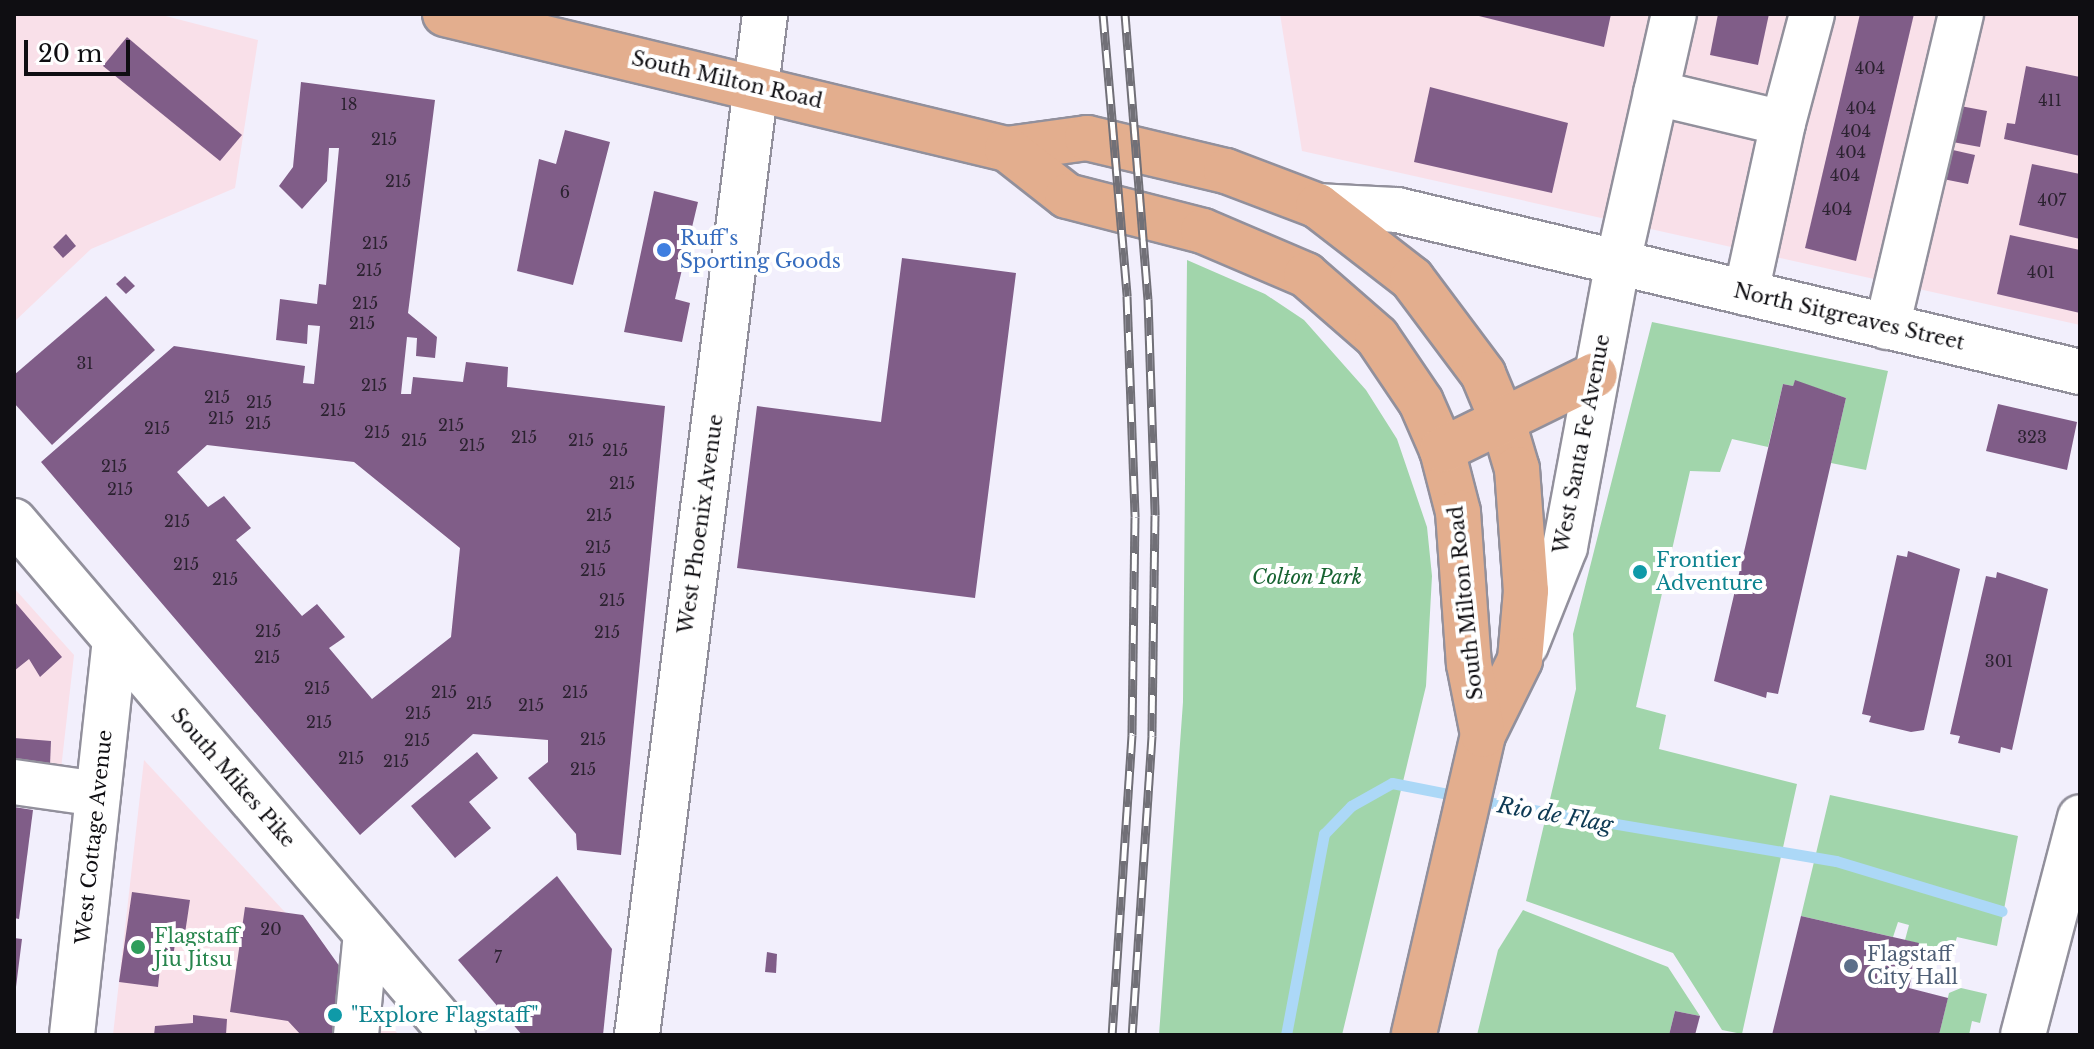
<!DOCTYPE html>
<style>
body{margin:0}
#map{position:relative;width:2094px;height:1049px;overflow:hidden;background:#f2effc;font-family:"Libre Baskerville",serif}
div>[style]{position:absolute}
[style*='--x']{left:calc(var(--x)*1px);top:calc(var(--y)*1px);width:calc(var(--w)*1px);rotate:calc(var(--a)*1deg)}
.commercial>*{inset:0;background:#f9e0e9}
.green>*{inset:0;background:#a1d5ab}
.stream>*{height:11px;margin:-5.5px;padding:0 5.5px;transform-origin:5.5px;border-radius:5.5px;background:#acd8f7}
.building>*{inset:0;background:#805d88}
.roads{filter:drop-shadow(2px 0 #92909c) drop-shadow(-2px 0 #92909c) drop-shadow(0 2px #92909c) drop-shadow(0 -2px #92909c)}
.minor>*{height:44px;margin:-22px;padding:0 22px;transform-origin:22px;border-radius:22px;background:#fff}
.major>*{height:44px;margin:-22px;padding:0 22px;transform-origin:22px;border-radius:22px;background:#e3ae8e}
.rail>*{height:9px;margin-top:-4.5px;transform-origin:0;background:repeating-linear-gradient(90deg,#fff 0 18px,#717077 0 36px);box-sizing:border-box;border-block:2px solid #717077}
.dots>*{width:22px;height:22px;translate:-50% -50%;box-sizing:border-box;border:4px solid #fff;border-radius:50%}
span{translate:-50% -50%;white-space:nowrap;text-align:center;line-height:1.15;-webkit-text-stroke:8px #fff;paint-order:stroke}
.number-label{font-size:16px;color:#2b2230}
.number-label span{-webkit-text-stroke-width:0}
.street-label{font-size:20px;color:#0f0e12}
.shop-label{font-size:20px;color:#366cbe}
.left{translate:0 -50%;text-align:left}
.culture-label{font-size:20px;color:#0d838f}
.park-label{font-size:20px;color:#176331;font-style:italic}
.leisure-label{font-size:20px;color:#27864d}
.service-label{font-size:20px;color:#4e5e75}
.water-label{font-size:22px;color:#0e3a54;font-style:italic}
.frame{position:absolute;inset:0;border:16px solid #0f0e12;pointer-events:none}
.scale{position:absolute;left:24px;top:40px;width:106px;height:36px;box-sizing:border-box;border:4px solid #0f0e12;border-top:0;padding-left:10px;font-size:24px;line-height:28px;white-space:nowrap;color:#0f0e12;-webkit-text-stroke:6px #fff;paint-order:stroke}
</style>
<div id="map">
<div class="commercial">
<i style="clip-path:polygon(14px 14px,158px 14px,258px 40px,235px 188px,91px 249px,14px 322px)"></i>
<i style="clip-path:polygon(1280px 14px,2080px 14px,2080px 325px,1302px 151px)"></i>
<i style="clip-path:polygon(14px 588px,74px 655px,61px 769px,14px 763px)"></i>
<i style="clip-path:polygon(144px 760px,399px 1035px,113px 1035px)"></i>
</div>
<div class="green">
<i style="clip-path:polygon(1187px 260px,1265px 294px,1304px 320px,1366px 390px,1397px 439px,1427px 527px,1432px 576px,1426px 686px,1342px 1035px,1159px 1035px,1183px 702px)"></i>
<i style="clip-path:polygon(1652px 322px,1888px 371px,1866px 470px,1831px 463px,1846px 398px,1795px 381px,1793px 386px,1783px 384px,1768px 447px,1732px 439px,1720px 472px,1690px 471px,1636px 707px,1666px 715px,1659px 749px,1797px 784px,1742px 1034px,1722px 1030px,1673px 953px,1526px 901px,1576px 689px,1573px 634px)"></i>
<i style="clip-path:polygon(1830px 795px,2018px 836px,1997px 946px,1957px 937px,1952px 952px,1905px 940px,1909px 925px,1898px 922px,1893px 937px,1801px 916px)"></i>
<i style="clip-path:polygon(1523px 910px,1668px 967px,1700px 1016px,1675px 1011px,1669px 1035px,1477px 1035px,1498px 950px)"></i>
<i style="clip-path:polygon(1961px 988px,1987px 994px,1980px 1023px,1972px 1021px,1969px 1035px,1939px 1035px,1949px 993px)"></i>
</div>
<div class="stream">
<i style="--x:1475;--y:800;--w:366;--a:9.6"></i>
<i style="--x:1836;--y:861;--w:173;--a:16.8"></i>
<i style="--x:1286;--y:1035;--w:205;--a:-79.3"></i>
<i style="--x:1324;--y:834;--w:39;--a:-46"></i>
<i style="--x:1351;--y:806;--w:47;--a:-29.3"></i>
<i style="--x:1392;--y:783;--w:67;--a:11.1"></i>
</div>
<div class="building">
<i style="clip-path:polygon(1471px 14px,1611px 14px,1604px 47px)"></i>
<i style="clip-path:polygon(1718px 14px,1769px 14px,1758px 65px,1710px 55px)"></i>
<i style="clip-path:polygon(1860px 14px,1914px 14px,1856px 261px,1805px 248px)"></i>
<i style="clip-path:polygon(127px 37px,242px 135px,220px 161px,103px 66px)"></i>
<i style="clip-path:polygon(2026px 66px,2080px 77px,2080px 156px,2004px 139px,2007px 123px,2015px 124px)"></i>
<i style="clip-path:polygon(evenodd,301px 82px,435px 100px,408px 313px,437px 337px,435px 358px,416px 356px,417px 338px,407px 337px,401px 394px,411px 394px,413px 377px,463px 382px,466px 362px,508px 367px,507px 387px,665px 406px,621px 855px,577px 850px,576px 834px,528px 778px,548px 762px,548px 740px,473px 734px,360px 835px,41px 462px,174px 346px,305px 366px,303px 383px,314px 384px,320px 326px,308px 325px,307px 344px,276px 340px,280px 299px,317px 304px,319px 284px,326px 285px,339px 148px,329px 148px,327px 181px,302px 209px,279px 186px,293px 167px,301px 82px,207px 445px,354px 462px,460px 548px,451px 637px,372px 699px,329px 648px,345px 637px,317px 604px,302px 616px,236px 540px,251px 528px,224px 496px,208px 507px,177px 472px,207px 445px)"></i>
<i style="clip-path:polygon(1430px 87px,1568px 123px,1552px 193px,1414px 162px)"></i>
<i style="clip-path:polygon(1955px 105px,1987px 111px,1980px 147px,1947px 141px)"></i>
<i style="clip-path:polygon(565px 130px,610px 142px,573px 285px,517px 271px,539px 159px,556px 164px)"></i>
<i style="clip-path:polygon(1944px 148px,1975px 155px,1968px 184px,1938px 178px)"></i>
<i style="clip-path:polygon(2032px 164px,2080px 174px,2080px 239px,2019px 225px)"></i>
<i style="clip-path:polygon(654px 191px,698px 202px,675px 299px,690px 303px,682px 342px,624px 332px)"></i>
<i style="clip-path:polygon(66px 234px,76px 246px,63px 258px,53px 247px)"></i>
<i style="clip-path:polygon(2010px 235px,2080px 250px,2080px 313px,1997px 294px)"></i>
<i style="clip-path:polygon(902px 258px,1016px 273px,975px 598px,737px 568px,757px 406px,881px 422px)"></i>
<i style="clip-path:polygon(125px 276px,135px 286px,126px 294px,116px 284px)"></i>
<i style="clip-path:polygon(106px 296px,155px 350px,52px 445px,14px 403px,14px 375px)"></i>
<i style="clip-path:polygon(1795px 380px,1846px 398px,1778px 694px,1767px 692px,1766px 698px,1714px 681px,1783px 384px,1793px 386px)"></i>
<i style="clip-path:polygon(1998px 404px,2077px 422px,2067px 470px,1986px 451px)"></i>
<i style="clip-path:polygon(1908px 551px,1960px 569px,1924px 730px,1911px 732px,1869px 722px,1871px 716px,1862px 714px,1897px 555px,1907px 557px)"></i>
<i style="clip-path:polygon(1997px 572px,2048px 589px,2012px 750px,2001px 747px,2000px 753px,1958px 743px,1960px 736px,1950px 734px,1986px 576px,1996px 578px)"></i>
<i style="clip-path:polygon(14px 601px,62px 657px,40px 677px,29px 659px,14px 671px)"></i>
<i style="clip-path:polygon(14px 738px,51px 741px,50px 765px,14px 760px)"></i>
<i style="clip-path:polygon(477px 752px,498px 778px,469px 802px,491px 828px,455px 858px,411px 806px)"></i>
<i style="clip-path:polygon(14px 807px,33px 810px,19px 919px,14px 918px)"></i>
<i style="clip-path:polygon(557px 876px,612px 949px,603px 1035px,522px 1035px,458px 960px)"></i>
<i style="clip-path:polygon(132px 892px,190px 900px,184px 940px,176px 938px,171px 969px,160px 968px,158px 987px,119px 982px)"></i>
<i style="clip-path:polygon(245px 907px,303px 915px,340px 967px,332px 1035px,301px 1035px,288px 1021px,230px 1012px)"></i>
<i style="clip-path:polygon(1801px 916px,1919px 943px,1909px 988px,1948px 998px,1939px 1035px,1772px 1035px)"></i>
<i style="clip-path:polygon(14px 938px,22px 939px,16px 987px,14px 986px)"></i>
<i style="clip-path:polygon(767px 952px,777px 954px,776px 973px,765px 972px)"></i>
<i style="clip-path:polygon(1675px 1011px,1700px 1016px,1695px 1035px,1669px 1035px)"></i>
<i style="clip-path:polygon(193px 1015px,227px 1019px,226px 1035px,154px 1035px,155px 1026px,193px 1023px)"></i>
</div>
<div class="roads">
<div class="minor">
<i style="--x:1656;--y:93;--w:130;--a:13.3"></i>
<i style="--x:1783;--y:123;--w:174;--a:102.3"></i>
<i style="--x:1783;--y:123;--w:113;--a:-75.1"></i>
<i style="--x:1318;--y:206;--w:79;--a:2.9"></i>
<i style="--x:1397;--y:210;--w:702;--a:13.34"></i>
<i style="--x:1887;--y:327;--w:322;--a:-76.7"></i>
<i style="--x:14;--y:521;--w:676;--a:49.5"></i>
<i style="--x:1526;--y:645;--w:105;--a:-68.3"></i>
<i style="--x:1565;--y:547;--w:290;--a:-79.5"></i>
<i style="--x:1618;--y:262;--w:254;--a:-77.3"></i>
<i style="--x:14;--y:782;--w:85;--a:8.1"></i>
<i style="--x:72;--y:1035;--w:398;--a:-83.8"></i>
<i style="--x:356;--y:1035;--w:102;--a:-84.4"></i>
<i style="--x:637;--y:1035;--w:1029;--a:-82.85"></i>
<i style="--x:2023;--y:1035;--w:225;--a:-75.3"></i>
</div>
<div class="major">
<i style="--x:445;--y:14;--w:578;--a:13.51"></i>
<i style="--x:1007;--y:149;--w:81;--a:-7.8"></i>
<i style="--x:1087;--y:138;--w:143;--a:13.4"></i>
<i style="--x:1226;--y:171;--w:98;--a:20.8"></i>
<i style="--x:1318;--y:206;--w:119;--a:37.8"></i>
<i style="--x:1412;--y:279;--w:119;--a:53.2"></i>
<i style="--x:1483;--y:374;--w:52;--a:67.4"></i>
<i style="--x:1503;--y:422;--w:49;--a:73.4"></i>
<i style="--x:1517;--y:469;--w:122;--a:85.8"></i>
<i style="--x:1526;--y:591;--w:69;--a:95"></i>
<i style="--x:1520;--y:660;--w:84;--a:116.3"></i>
<i style="--x:1483;--y:735;--w:308;--a:103"></i>
<i style="--x:1007;--y:149;--w:76;--a:38.1"></i>
<i style="--x:1067;--y:196;--w:140;--a:14.4"></i>
<i style="--x:1203;--y:231;--w:112;--a:23.1"></i>
<i style="--x:1306;--y:275;--w:94;--a:41.1"></i>
<i style="--x:1377;--y:337;--w:78;--a:55.9"></i>
<i style="--x:1421;--y:402;--w:52;--a:66.4"></i>
<i style="--x:1442;--y:450;--w:64;--a:75.5"></i>
<i style="--x:1458;--y:512;--w:152;--a:85.9"></i>
<i style="--x:1469;--y:664;--w:72;--a:78.8"></i>
<i style="--x:1442;--y:450;--w:170;--a:-26.1"></i>
</div>
</div>
<div class="rail">
<i style="--x:1103;--y:14;--w:283;--a:85.1"></i>
<i style="--x:1127;--y:296;--w:221;--a:87.9"></i>
<i style="--x:1135;--y:517;--w:218;--a:90.8"></i>
<i style="--x:1132;--y:735;--w:301;--a:93.8"></i>
<i style="--x:1125;--y:14;--w:286;--a:85.4"></i>
<i style="--x:1148;--y:299;--w:216;--a:88.1"></i>
<i style="--x:1155;--y:515;--w:221;--a:90.8"></i>
<i style="--x:1152;--y:736;--w:300;--a:93.8"></i>
</div>
<div class="dots">
<i style="left:664px;top:250px;background:#3f7fe0"></i>
<i style="left:1640px;top:572px;background:#0f9aa8"></i>
<i style="left:138px;top:947px;background:#2e9e5b"></i>
<i style="left:1851px;top:966px;background:#5c6f8a"></i>
<i style="left:335px;top:1015px;background:#0f9aa8"></i>
</div>
<div class="number-label">
<span style="left:1870px;top:68px">404</span>
<span style="left:2050px;top:100px">411</span>
<span style="left:349px;top:104px">18</span>
<span style="left:1861px;top:108px">404</span>
<span style="left:1856px;top:131px">404</span>
<span style="left:384px;top:139px">215</span>
<span style="left:1851px;top:152px">404</span>
<span style="left:1845px;top:175px">404</span>
<span style="left:398px;top:181px">215</span>
<span style="left:565px;top:192px">6</span>
<span style="left:2052px;top:200px">407</span>
<span style="left:1837px;top:209px">404</span>
<span style="left:375px;top:243px">215</span>
<span style="left:369px;top:270px">215</span>
<span style="left:2041px;top:272px">401</span>
<span style="left:365px;top:303px">215</span>
<span style="left:362px;top:323px">215</span>
<span style="left:85px;top:363px">31</span>
<span style="left:374px;top:385px">215</span>
<span style="left:217px;top:397px">215</span>
<span style="left:259px;top:402px">215</span>
<span style="left:333px;top:410px">215</span>
<span style="left:221px;top:418px">215</span>
<span style="left:258px;top:423px">215</span>
<span style="left:451px;top:425px">215</span>
<span style="left:157px;top:428px">215</span>
<span style="left:377px;top:432px">215</span>
<span style="left:524px;top:437px">215</span>
<span style="left:2032px;top:437px">323</span>
<span style="left:414px;top:440px">215</span>
<span style="left:581px;top:440px">215</span>
<span style="left:472px;top:445px">215</span>
<span style="left:615px;top:450px">215</span>
<span style="left:114px;top:466px">215</span>
<span style="left:622px;top:483px">215</span>
<span style="left:120px;top:489px">215</span>
<span style="left:599px;top:515px">215</span>
<span style="left:177px;top:521px">215</span>
<span style="left:598px;top:547px">215</span>
<span style="left:186px;top:564px">215</span>
<span style="left:593px;top:570px">215</span>
<span style="left:225px;top:579px">215</span>
<span style="left:612px;top:600px">215</span>
<span style="left:268px;top:631px">215</span>
<span style="left:607px;top:632px">215</span>
<span style="left:267px;top:657px">215</span>
<span style="left:1999px;top:661px">301</span>
<span style="left:317px;top:688px">215</span>
<span style="left:444px;top:692px">215</span>
<span style="left:575px;top:692px">215</span>
<span style="left:479px;top:703px">215</span>
<span style="left:531px;top:705px">215</span>
<span style="left:418px;top:713px">215</span>
<span style="left:319px;top:722px">215</span>
<span style="left:593px;top:739px">215</span>
<span style="left:417px;top:740px">215</span>
<span style="left:351px;top:758px">215</span>
<span style="left:396px;top:761px">215</span>
<span style="left:583px;top:769px">215</span>
<span style="left:271px;top:929px">20</span>
<span style="left:498px;top:957px">7</span>
</div>
<div class="street-label">
<span style="left:727px;top:80px;rotate:13deg">South Milton Road</span>
<span style="left:1849px;top:317px;rotate:13deg">North Sitgreaves Street</span>
<span style="left:1582px;top:444px;rotate:-79deg">West Santa Fe Avenue</span>
<span style="left:701px;top:524px;rotate:-82deg">West Phoenix Avenue</span>
<span style="left:1466px;top:603px;rotate:-96deg">South Milton Road</span>
<span style="left:233px;top:778px;rotate:49deg">South Mikes Pike</span>
<span style="left:94px;top:837px;rotate:-84deg">West Cottage Avenue</span>
</div>
<div class="shop-label">
<span class="left" style="left:680px;top:250px">Ruff's<br>Sporting Goods</span>
</div>
<div class="culture-label">
<span class="left" style="left:1656px;top:572px">Frontier<br>Adventure</span>
<span class="left" style="left:351px;top:1015px">"Explore Flagstaff"</span>
</div>
<div class="park-label">
<span style="left:1307px;top:577px">Colton Park</span>
</div>
<div class="leisure-label">
<span class="left" style="left:154px;top:948px">Flagstaff<br>Jiu Jitsu</span>
</div>
<div class="service-label">
<span class="left" style="left:1867px;top:966px">Flagstaff<br>City Hall</span>
</div>
<div class="water-label">
<span style="left:1555px;top:815px;rotate:10deg">Rio de Flag</span>
</div>
<div class="frame"></div>
<div class="scale">20 m</div>
</div>
